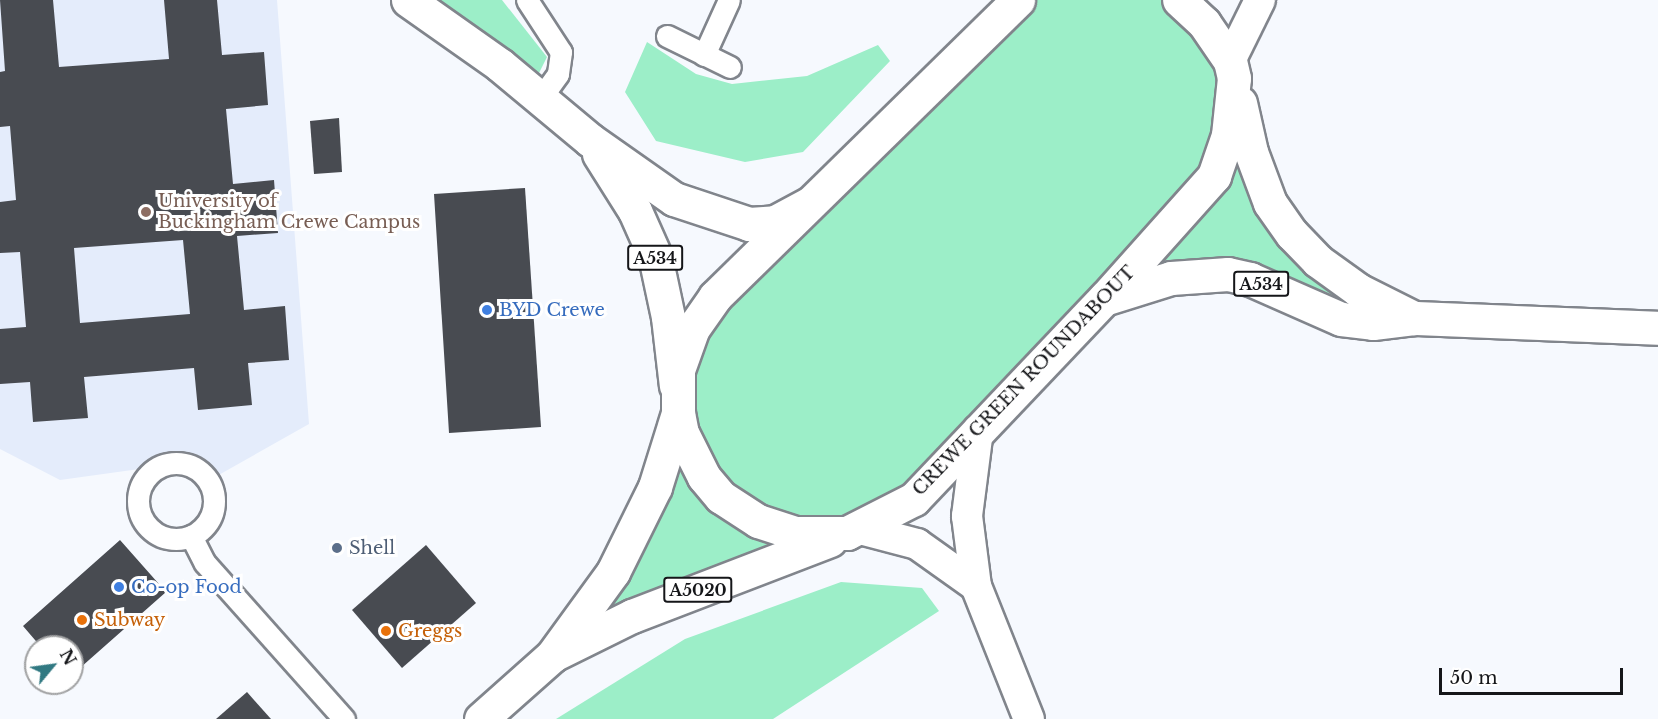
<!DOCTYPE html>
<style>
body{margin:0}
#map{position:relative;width:1658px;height:719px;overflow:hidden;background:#f6f9fe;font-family:"Libre Baskerville",serif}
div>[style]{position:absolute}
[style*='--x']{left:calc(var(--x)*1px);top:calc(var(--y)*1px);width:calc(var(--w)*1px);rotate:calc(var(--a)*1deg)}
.built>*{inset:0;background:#e4ecfb}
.green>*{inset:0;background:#9ceec8}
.building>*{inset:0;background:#484b51}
.roads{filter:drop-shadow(2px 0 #81858c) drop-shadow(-2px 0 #81858c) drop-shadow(0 2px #81858c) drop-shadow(0 -2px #81858c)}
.street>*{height:21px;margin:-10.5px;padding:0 10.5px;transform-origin:10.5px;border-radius:10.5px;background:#fff}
.street>.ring{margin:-10.5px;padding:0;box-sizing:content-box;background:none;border:21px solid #fff;border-radius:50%}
.secondary>*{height:30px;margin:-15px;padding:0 15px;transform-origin:15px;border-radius:15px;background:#fff}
.primary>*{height:33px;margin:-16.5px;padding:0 16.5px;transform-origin:16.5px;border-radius:16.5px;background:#fff}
.highway>*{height:33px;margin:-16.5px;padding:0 16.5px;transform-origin:16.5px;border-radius:16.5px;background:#fff}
.dots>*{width:16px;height:16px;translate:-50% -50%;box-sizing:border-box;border:3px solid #fff;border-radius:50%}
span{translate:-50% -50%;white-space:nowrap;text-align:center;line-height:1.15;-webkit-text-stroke:6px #fff;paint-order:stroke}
.shield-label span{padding:2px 4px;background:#fff;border:2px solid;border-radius:4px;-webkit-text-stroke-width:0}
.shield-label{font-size:16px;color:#151619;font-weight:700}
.education-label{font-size:18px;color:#785e54}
.left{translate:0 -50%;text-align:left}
.shop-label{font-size:18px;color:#366cbe}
.street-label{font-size:18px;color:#151619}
.service-label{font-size:18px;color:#4e5e75}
.food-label{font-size:18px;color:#c56008}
.north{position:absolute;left:24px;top:635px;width:60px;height:60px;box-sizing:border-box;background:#fff;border:2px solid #a1a2a3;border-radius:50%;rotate:61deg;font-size:16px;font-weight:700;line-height:24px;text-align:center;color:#151619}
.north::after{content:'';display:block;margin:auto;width:21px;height:27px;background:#317982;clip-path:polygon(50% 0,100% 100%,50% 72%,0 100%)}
.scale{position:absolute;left:1439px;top:668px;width:184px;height:27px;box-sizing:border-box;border:3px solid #151619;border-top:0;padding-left:8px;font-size:18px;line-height:21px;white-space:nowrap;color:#151619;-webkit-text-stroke:4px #fff;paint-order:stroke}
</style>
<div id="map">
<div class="built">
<i style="clip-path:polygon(0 0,277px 0,309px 424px,208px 481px,161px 466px,60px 480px,0 449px)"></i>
</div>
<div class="green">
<i style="clip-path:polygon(431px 0,502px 0,547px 57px,539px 73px)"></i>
<i style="clip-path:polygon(1018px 0,1179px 0,1204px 23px,1251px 152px,1373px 323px,1250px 279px,1105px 298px,928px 485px,557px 650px,613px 572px,683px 351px)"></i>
<i style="clip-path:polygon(647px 42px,696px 74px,732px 84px,807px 76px,878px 45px,890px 61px,803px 152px,745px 162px,656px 141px,625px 92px)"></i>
<i style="clip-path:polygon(841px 582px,922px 588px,939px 611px,773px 719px,556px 719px,685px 639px)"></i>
</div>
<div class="building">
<i style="clip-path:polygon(evenodd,0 0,53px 0,59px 67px,169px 59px,164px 0,217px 0,222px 55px,264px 52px,268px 105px,226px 109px,233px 184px,274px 180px,278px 233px,237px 236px,244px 310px,285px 306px,289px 360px,248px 363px,252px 405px,198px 410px,194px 368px,84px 377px,88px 418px,33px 422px,30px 382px,0 384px,0 329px,26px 327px,20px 252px,0 253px,0 202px,16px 200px,10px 126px,0 127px,0 72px,5px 71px,0 0,183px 240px,190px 314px,80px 323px,74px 248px,183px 240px)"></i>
<i style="clip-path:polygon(339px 118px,342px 172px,314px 174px,310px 121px)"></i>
<i style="clip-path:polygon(525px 188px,541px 427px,449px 433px,434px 194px)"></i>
<i style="clip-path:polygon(120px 540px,166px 592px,72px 675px,72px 647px,41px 647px,23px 626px)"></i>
<i style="clip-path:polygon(426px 545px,476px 603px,402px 668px,352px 610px)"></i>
<i style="clip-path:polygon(247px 692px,271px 719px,216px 719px)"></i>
</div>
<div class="roads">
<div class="street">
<i style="--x:527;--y:0;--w:62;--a:56.8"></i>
<i style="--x:561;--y:52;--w:22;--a:98"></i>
<i style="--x:558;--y:74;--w:29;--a:126"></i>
<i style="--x:667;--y:36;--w:70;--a:26.2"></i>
<i style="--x:704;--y:55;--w:60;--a:-65.6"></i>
<i class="ring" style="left:138px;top:463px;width:55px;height:55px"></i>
<i style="--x:191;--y:536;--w:30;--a:63"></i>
<i style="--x:205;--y:563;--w:209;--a:48.3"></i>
</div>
<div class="secondary">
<i style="--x:1230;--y:61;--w:68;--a:-63.8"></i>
<i style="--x:978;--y:430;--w:87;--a:97.3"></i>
<i style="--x:967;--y:516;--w:71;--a:82.7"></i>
<i style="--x:976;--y:586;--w:143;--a:68.3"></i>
<i style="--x:860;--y:529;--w:59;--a:14.7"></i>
<i style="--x:917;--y:544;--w:72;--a:35.4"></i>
</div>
<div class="primary">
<i style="--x:408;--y:0;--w:113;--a:35.2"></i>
<i style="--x:500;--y:65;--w:117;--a:39.8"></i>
<i style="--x:590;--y:140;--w:103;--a:35.1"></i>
<i style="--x:674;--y:199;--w:79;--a:18.4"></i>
<i style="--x:749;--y:224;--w:26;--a:-4"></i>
<i style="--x:775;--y:222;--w:38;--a:-28"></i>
<i style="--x:599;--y:154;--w:67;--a:57.7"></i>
<i style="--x:635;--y:211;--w:49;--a:66"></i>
<i style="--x:655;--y:256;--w:62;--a:78"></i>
<i style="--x:668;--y:317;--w:69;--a:83.4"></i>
</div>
<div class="highway">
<i style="--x:1018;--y:0;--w:424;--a:135.6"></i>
<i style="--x:715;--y:297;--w:38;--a:125"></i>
<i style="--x:693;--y:328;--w:45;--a:109.7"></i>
<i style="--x:678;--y:370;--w:43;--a:90"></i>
<i style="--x:678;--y:413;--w:20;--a:79"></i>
<i style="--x:682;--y:433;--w:49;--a:63.4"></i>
<i style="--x:704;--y:477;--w:26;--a:50"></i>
<i style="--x:721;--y:497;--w:44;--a:33"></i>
<i style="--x:758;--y:521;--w:38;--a:18"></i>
<i style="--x:794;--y:533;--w:53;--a:0"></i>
<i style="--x:847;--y:533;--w:75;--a:-26.9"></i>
<i style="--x:914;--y:499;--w:277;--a:-46.5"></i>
<i style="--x:1105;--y:298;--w:164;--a:-48.2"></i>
<i style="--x:1214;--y:176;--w:43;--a:-71.1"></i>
<i style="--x:1228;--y:135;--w:57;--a:-84"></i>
<i style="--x:1234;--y:78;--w:17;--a:-103"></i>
<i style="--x:1230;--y:61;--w:46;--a:-124.4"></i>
<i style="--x:1204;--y:23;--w:34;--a:-137"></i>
<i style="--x:1240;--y:103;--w:50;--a:77.3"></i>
<i style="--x:1251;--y:152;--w:54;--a:69.6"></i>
<i style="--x:1270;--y:203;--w:38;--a:55"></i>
<i style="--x:1292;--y:234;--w:37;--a:46"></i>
<i style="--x:1318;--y:261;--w:49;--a:35.9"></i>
<i style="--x:1358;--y:290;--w:63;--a:26.6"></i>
<i style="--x:1107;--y:298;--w:67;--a:-17.4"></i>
<i style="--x:1171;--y:278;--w:57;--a:-4"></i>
<i style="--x:1228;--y:274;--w:23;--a:13"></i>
<i style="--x:1250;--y:279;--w:99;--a:23.7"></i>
<i style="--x:1341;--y:319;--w:32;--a:7"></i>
<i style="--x:1373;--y:323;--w:41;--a:-7"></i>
<i style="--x:1414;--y:318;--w:244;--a:2.3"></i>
<i style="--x:557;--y:653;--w:84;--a:-26.3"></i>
<i style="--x:632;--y:616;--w:212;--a:-21"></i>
<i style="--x:481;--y:719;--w:95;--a:-41.6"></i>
<i style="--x:552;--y:656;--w:104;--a:-54"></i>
<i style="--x:613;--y:572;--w:95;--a:-63.7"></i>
<i style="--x:655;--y:487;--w:77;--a:-72.7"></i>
</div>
</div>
<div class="dots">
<i style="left:146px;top:212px;background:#8d6e63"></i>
<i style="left:487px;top:310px;background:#3f7fe0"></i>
<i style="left:337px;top:548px;background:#5c6f8a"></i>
<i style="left:119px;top:587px;background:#3f7fe0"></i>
<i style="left:82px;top:620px;background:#e8710a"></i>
<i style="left:386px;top:631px;background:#e8710a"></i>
</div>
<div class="shield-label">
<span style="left:655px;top:258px">A534</span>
<span style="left:1261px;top:284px">A534</span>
<span style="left:698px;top:590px">A5020</span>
</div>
<div class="education-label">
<span class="left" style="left:158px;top:212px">University of<br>Buckingham Crewe Campus</span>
</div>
<div class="shop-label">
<span class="left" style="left:499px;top:310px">BYD Crewe</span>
<span class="left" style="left:131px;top:587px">Co-op Food</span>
</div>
<div class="street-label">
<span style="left:1024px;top:381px;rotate:-46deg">CREWE GREEN ROUNDABOUT</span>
</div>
<div class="service-label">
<span class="left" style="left:349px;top:548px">Shell</span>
</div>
<div class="food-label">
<span class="left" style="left:94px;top:620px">Subway</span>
<span class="left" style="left:398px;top:631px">Greggs</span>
</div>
<div class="north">N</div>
<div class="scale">50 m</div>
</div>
